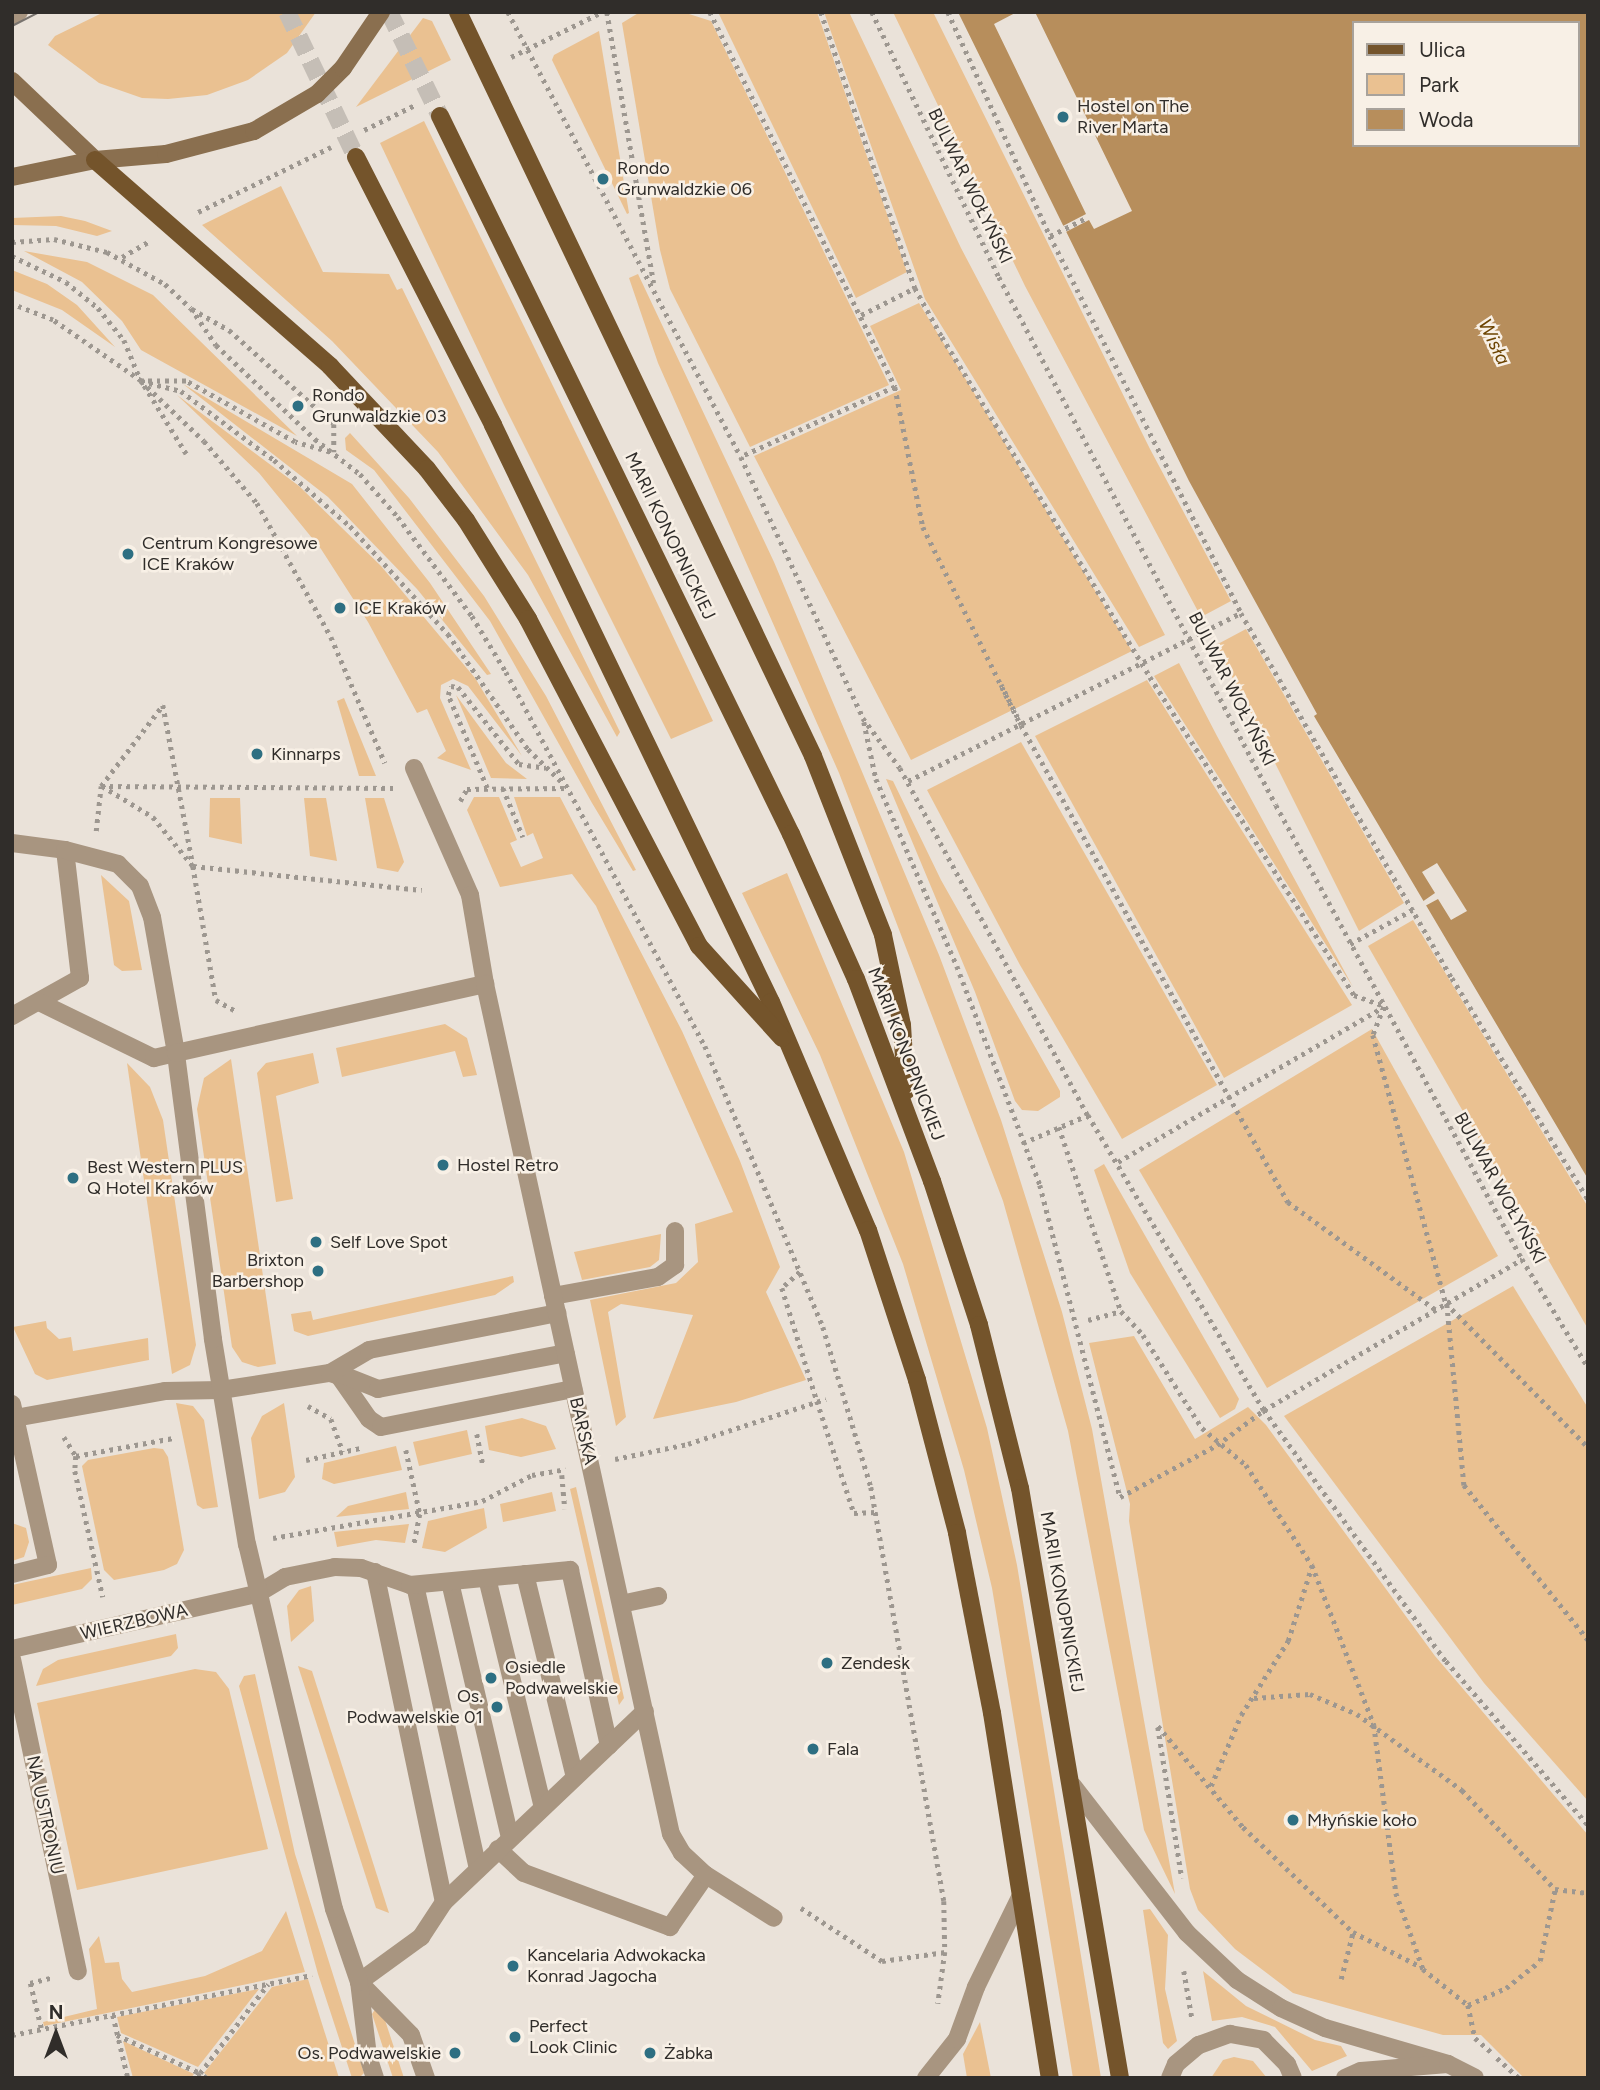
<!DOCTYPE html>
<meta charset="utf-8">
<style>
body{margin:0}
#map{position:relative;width:1600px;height:2090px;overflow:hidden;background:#eae2d9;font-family:Figtree,sans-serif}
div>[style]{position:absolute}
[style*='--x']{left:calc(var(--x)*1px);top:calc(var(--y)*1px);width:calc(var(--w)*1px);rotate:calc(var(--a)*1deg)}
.green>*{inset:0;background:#eac191}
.water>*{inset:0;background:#b78e5c}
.pier>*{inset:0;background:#eae2d9}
.primary-tunnel>*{height:18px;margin-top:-9px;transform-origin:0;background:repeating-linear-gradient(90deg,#c5beb6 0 18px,transparent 0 27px)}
.path>*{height:4.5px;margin-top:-2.25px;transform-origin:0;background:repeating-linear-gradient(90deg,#9d9790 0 3.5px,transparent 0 8.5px)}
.service>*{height:18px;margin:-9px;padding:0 9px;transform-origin:9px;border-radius:9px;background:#a89580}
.pedestrian>*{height:18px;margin:-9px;padding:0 9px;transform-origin:9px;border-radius:9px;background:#a89580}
.minor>*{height:18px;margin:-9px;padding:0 9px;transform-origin:9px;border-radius:9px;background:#a89580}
.secondary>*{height:18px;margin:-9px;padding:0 9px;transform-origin:9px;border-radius:9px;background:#8a6f4f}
.primary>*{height:18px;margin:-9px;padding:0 9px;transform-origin:9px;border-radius:9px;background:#74542b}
.tram>*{height:2px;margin:-1px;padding:0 1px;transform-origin:1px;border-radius:1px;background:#78736e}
.dots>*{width:19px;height:19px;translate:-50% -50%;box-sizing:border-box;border:4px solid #f8f0e6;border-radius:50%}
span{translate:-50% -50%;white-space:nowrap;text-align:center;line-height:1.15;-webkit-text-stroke:5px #f8f0e6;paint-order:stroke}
.poi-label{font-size:18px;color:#302d2a}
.left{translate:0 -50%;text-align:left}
.right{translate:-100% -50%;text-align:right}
.street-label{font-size:18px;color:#302d2a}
.water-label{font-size:19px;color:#6c4300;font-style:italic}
.frame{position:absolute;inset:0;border:14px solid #302d2a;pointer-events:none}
.legend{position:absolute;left:1352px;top:21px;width:228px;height:126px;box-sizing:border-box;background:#f8f0e6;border:2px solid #a8a29b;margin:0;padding:9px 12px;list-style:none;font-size:21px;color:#302d2a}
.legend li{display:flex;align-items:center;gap:14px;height:35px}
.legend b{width:35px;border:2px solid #a8a29b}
.north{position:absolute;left:21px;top:1999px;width:70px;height:70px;-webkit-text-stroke:5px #f8f0e6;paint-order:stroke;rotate:0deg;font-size:19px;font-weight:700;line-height:28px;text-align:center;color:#302d2a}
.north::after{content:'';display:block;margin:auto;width:24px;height:32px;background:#302d2a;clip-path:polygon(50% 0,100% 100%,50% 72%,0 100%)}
</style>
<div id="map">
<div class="green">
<i style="clip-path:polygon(104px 12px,316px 12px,287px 53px,248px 80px,207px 95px,168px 99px,142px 98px,99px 83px,48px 45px,55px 36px)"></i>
<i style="clip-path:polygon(640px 12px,689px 14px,711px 21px,889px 385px,750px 447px,670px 289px,660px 250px,622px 23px)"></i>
<i style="clip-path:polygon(718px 12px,817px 12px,907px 272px,856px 298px)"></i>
<i style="clip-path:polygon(824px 12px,849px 12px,961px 248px,1165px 635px,1139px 647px,925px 299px)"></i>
<i style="clip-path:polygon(893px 12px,933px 12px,1150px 449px,1231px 601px,1201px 617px,1025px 286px)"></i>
<i style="clip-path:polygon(423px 18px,432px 21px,451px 60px,356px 107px)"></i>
<i style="clip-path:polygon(599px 31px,629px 213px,627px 214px,552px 60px,554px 55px)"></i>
<i style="clip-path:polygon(424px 121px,607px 497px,713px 721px,671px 739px,504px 405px,380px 143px)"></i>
<i style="clip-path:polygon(281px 186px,323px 272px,389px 274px,397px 290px,402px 288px,620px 732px,617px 737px,528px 575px,438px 452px,332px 341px,202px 225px)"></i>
<i style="clip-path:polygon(61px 216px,85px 221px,112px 231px,97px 236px,56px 226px,12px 225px,12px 218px)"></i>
<i style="clip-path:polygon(24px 251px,87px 262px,153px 295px,297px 436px,141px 350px,122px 321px,82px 282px)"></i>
<i style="clip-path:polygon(12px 270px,47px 284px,77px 305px,115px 347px,62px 310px,12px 290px)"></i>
<i style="clip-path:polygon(638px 274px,774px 562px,939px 955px,1001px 1120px,1062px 1312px,1092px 1429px,1175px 1894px,1144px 1830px,1068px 1431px,1003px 1201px,839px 773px,658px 363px,629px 278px)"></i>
<i style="clip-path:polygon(919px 303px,1132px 651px,911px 760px,754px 456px,901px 390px,870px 326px)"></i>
<i style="clip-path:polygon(183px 384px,352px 484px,430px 583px,491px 674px,487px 675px,417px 589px,328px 497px)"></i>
<i style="clip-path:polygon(177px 395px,299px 486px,381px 566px,475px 678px,522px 756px,468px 686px,453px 679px,441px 685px,440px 698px,471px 770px,437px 758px,446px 751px,427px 709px,417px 713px,368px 622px,321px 549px,259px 473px)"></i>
<i style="clip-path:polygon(350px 433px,409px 498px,484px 596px,546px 696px,636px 870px,633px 871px,592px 803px,490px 621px,374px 470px,346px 450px,345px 438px)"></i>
<i style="clip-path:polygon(1246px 629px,1404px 903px,1359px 931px,1216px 645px)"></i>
<i style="clip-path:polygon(1179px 663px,1217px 736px,1353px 987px,1154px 676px)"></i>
<i style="clip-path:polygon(1147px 680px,1352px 1005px,1224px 1078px,1035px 736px)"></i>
<i style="clip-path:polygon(456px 695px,506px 763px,527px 779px,491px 778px)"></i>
<i style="clip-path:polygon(344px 698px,376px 776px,359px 776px,337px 701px)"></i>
<i style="clip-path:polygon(1021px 742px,1217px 1085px,1122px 1139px,1020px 965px,927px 790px)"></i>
<i style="clip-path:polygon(886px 779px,893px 781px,941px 880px,1060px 1091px,1060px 1097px,1038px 1111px,1022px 1110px,1015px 1101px,975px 992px)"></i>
<i style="clip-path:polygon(474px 797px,499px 797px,517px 840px,510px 843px,521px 867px,543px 858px,533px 833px,527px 836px,514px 797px,560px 797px,682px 1031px,740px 1161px,780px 1267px,766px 1292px,806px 1380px,736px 1402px,653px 1419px,693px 1315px,621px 1304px,608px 1312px,626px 1417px,616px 1426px,590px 1300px,676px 1283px,698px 1262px,695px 1224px,733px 1212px,596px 906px,572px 874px,500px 887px,467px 810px)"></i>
<i style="clip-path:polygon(210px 798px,240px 798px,242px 844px,209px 837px)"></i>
<i style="clip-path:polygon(304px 798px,326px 798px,337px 861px,310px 856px)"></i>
<i style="clip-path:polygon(365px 798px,384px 798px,404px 862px,398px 872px,377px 868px)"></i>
<i style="clip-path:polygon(787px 873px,904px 1152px,987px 1428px,1017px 1565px,1101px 2078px,1073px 2078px,992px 1588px,964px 1470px,903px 1264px,820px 1055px,742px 893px)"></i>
<i style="clip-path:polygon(101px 875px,129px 901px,142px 970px,122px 971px,114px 965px)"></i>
<i style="clip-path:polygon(1413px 920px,1588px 1207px,1588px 1329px,1368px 946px)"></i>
<i style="clip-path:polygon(445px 1024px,467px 1038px,477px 1075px,463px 1077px,455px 1051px,342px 1077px,336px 1048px)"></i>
<i style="clip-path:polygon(1372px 1029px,1498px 1256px,1267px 1388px,1139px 1170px)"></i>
<i style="clip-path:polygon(313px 1053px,319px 1083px,276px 1096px,293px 1199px,276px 1202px,257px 1073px,266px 1063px)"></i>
<i style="clip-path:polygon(231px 1059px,276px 1364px,258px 1367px,242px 1362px,232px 1347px,197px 1109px,204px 1078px)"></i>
<i style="clip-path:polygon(127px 1063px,150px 1087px,163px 1120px,196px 1345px,190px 1365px,172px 1374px)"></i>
<i style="clip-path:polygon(1104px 1164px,1239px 1399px,1235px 1409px,1220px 1418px,1130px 1273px,1094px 1170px)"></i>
<i style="clip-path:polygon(661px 1234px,659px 1260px,650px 1267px,582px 1280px,574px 1252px)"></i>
<i style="clip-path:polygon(513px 1276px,514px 1282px,495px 1295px,308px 1336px,294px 1331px,291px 1314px,311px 1311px,313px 1320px)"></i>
<i style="clip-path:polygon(1513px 1286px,1588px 1408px,1588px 1801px,1484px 1683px,1284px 1416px)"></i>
<i style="clip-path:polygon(46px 1321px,47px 1328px,59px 1339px,71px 1337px,73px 1351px,148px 1338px,149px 1360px,47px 1380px,35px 1374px,13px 1327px)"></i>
<i style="clip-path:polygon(1134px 1336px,1195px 1439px,1248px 1407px,1266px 1425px,1435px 1656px,1588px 1835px,1588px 2078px,1524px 2078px,1481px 2035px,1443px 2035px,1293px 1993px,1235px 1949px,1198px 1910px,1190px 1889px,1129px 1521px,1130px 1504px,1089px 1343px)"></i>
<i style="clip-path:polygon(176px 1403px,193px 1406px,204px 1420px,218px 1507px,203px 1509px,197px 1505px)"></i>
<i style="clip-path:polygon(284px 1403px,295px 1477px,285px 1492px,259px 1499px,251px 1438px,262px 1416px)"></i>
<i style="clip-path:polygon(522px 1418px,546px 1426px,556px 1449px,521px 1457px,489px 1450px,485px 1426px)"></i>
<i style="clip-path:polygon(467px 1430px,472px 1454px,419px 1466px,413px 1442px)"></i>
<i style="clip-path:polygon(396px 1446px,402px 1470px,334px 1484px,322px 1479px,324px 1463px)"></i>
<i style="clip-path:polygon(154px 1448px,163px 1449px,168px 1457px,184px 1550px,177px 1564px,164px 1570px,114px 1580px,104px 1570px,82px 1466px,88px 1460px)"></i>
<i style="clip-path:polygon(576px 1487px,624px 1698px,619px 1705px,570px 1489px)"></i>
<i style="clip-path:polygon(406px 1492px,409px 1509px,336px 1517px,348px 1506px)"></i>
<i style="clip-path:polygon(552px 1492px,556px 1511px,503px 1522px,500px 1504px)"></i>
<i style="clip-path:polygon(484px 1508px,487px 1528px,445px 1552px,422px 1548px,428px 1521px)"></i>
<i style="clip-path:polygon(12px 1523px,26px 1528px,29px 1542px,24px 1557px,12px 1561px)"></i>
<i style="clip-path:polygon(409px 1524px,405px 1543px,376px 1540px,337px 1547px,334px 1532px)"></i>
<i style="clip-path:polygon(91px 1568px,92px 1579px,82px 1589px,12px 1605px,12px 1585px)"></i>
<i style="clip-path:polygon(311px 1586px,314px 1621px,291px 1642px,287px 1606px,299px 1590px)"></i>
<i style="clip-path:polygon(176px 1634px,178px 1648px,171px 1656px,36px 1686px,43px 1669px,58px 1660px)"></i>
<i style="clip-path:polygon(298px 1666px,312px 1671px,389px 1913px,376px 1908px)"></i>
<i style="clip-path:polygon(195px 1669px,216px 1672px,229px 1689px,268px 1849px,77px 1890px,37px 1703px)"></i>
<i style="clip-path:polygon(255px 1674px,295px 1854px,364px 2073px,359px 2078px,352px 2078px,318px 1974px,239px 1686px,244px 1676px)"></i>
<i style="clip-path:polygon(1150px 1909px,1168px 1935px,1165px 1989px,1177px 2041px,1168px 2049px,1163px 2043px,1143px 1910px)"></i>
<i style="clip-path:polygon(286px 1911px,305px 1972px,44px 2026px,43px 2022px,97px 2009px,89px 1949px,99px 1936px,105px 1963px,119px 1962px,122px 1979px,132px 1992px,205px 1976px,262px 1951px)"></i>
<i style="clip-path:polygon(1203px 1971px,1246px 2006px,1315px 2040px,1341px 2046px,1347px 2056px,1312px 2071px,1275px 2027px,1242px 2017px,1212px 2021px)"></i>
<i style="clip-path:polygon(308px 1979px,339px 2078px,210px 2078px,204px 2073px,272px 1987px)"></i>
<i style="clip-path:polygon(259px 1989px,198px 2067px,121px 2033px,117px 2017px)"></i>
<i style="clip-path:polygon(376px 2008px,382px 2011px,404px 2078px,393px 2078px,372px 2014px)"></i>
<i style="clip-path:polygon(980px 2022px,991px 2078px,967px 2078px,963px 2054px)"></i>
<i style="clip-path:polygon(123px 2041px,194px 2074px,191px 2078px,133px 2078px)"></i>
<i style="clip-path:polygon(1234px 2057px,1253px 2061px,1267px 2078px,1211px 2078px,1223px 2060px)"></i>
</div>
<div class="water">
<i style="clip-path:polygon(evenodd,958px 12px,1588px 12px,1588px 1179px,1314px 716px,1317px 714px,1189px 481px,958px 12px,1353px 23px,1577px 23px,1577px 145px,1353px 145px,1353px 23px)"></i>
</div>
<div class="pier">
<i style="clip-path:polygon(1017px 12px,1035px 12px,1132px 211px,1094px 229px,1089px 220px,1062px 234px,1059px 228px,1086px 214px,994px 24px)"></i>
<i style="clip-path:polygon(1437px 863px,1467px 911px,1451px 920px,1438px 899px,1425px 906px,1422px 902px,1435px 893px,1422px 872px)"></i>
</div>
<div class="primary-tunnel">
<i style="--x:287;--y:12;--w:161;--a:64.6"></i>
<i style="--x:389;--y:12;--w:116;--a:63.9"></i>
</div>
<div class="path">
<i style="--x:508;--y:12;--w:502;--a:62.36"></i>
<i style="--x:741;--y:457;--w:288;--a:64.9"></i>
<i style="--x:863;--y:718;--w:62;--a:53.5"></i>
<i style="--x:900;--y:768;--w:395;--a:61.6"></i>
<i style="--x:1088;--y:1115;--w:344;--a:59.2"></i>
<i style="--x:1264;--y:1410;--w:310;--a:54.1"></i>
<i style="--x:1446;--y:1661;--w:217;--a:49.1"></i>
<i style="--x:607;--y:12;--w:275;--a:80.2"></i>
<i style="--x:710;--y:12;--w:418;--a:63.7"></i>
<i style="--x:895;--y:387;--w:169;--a:155.6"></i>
<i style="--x:821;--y:12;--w:292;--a:71.2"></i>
<i style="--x:915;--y:288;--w:56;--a:61.1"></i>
<i style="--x:942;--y:337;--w:399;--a:58.5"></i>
<i style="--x:1150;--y:677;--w:378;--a:57.3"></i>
<i style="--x:1354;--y:995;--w:30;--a:20"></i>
<i style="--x:872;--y:12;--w:294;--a:64.4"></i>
<i style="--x:999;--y:277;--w:596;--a:62.32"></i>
<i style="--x:1276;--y:805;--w:516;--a:61.55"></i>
<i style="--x:1522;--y:1259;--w:127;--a:58.6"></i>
<i style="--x:948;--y:12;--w:246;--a:65.5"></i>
<i style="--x:1050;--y:236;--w:423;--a:63.1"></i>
<i style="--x:1241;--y:613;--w:422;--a:60"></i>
<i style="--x:1452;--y:978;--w:259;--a:58.4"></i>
<i style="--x:511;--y:57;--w:102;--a:-26.3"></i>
<i style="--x:364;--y:130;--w:55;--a:-26.1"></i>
<i style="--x:198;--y:212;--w:148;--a:-26"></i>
<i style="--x:1050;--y:236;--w:42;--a:-26.6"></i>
<i style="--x:12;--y:242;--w:42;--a:-4.1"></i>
<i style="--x:54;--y:239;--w:55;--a:13.8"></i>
<i style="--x:107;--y:252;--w:66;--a:28.9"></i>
<i style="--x:165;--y:284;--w:35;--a:43"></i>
<i style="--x:191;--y:308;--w:45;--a:56"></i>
<i style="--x:216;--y:345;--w:137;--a:43.5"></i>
<i style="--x:315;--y:439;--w:57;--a:37.9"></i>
<i style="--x:360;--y:474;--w:57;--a:48.5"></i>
<i style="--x:398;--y:517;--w:124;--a:53.2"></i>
<i style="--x:472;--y:616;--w:66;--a:58.7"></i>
<i style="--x:506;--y:672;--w:424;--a:62"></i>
<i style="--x:705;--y:1046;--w:305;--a:67.2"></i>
<i style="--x:823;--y:1327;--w:167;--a:73.3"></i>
<i style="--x:871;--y:1487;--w:420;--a:80"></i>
<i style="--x:944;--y:1901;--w:51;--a:88.9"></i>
<i style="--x:945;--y:1952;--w:52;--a:97.7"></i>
<i style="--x:12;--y:256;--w:60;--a:25.7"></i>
<i style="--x:66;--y:282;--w:41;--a:39.1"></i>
<i style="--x:98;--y:308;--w:41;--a:50.9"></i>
<i style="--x:124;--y:340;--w:44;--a:67.5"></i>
<i style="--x:141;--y:381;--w:107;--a:-145.3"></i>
<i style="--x:53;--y:320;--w:44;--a:-158.7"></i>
<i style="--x:122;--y:257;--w:30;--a:-30"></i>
<i style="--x:192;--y:309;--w:43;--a:29.6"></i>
<i style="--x:229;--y:330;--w:141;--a:41.8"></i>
<i style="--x:334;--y:424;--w:28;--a:90"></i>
<i style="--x:861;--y:315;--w:60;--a:-26.6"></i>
<i style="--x:895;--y:387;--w:143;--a:78.7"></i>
<i style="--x:923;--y:527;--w:221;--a:63.7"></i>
<i style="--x:1021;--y:725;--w:45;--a:-116.6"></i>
<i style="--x:330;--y:452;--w:36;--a:-164"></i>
<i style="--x:295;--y:442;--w:125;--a:-150.8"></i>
<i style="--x:186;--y:381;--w:45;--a:180"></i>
<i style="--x:141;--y:381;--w:41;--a:14"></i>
<i style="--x:181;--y:391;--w:116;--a:36.6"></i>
<i style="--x:274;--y:460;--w:101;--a:41"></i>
<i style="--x:350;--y:526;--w:146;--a:47.8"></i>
<i style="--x:448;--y:634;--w:140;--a:55.2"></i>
<i style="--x:528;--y:749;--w:49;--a:44.2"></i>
<i style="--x:186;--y:454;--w:86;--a:-121.7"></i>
<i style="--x:141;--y:381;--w:87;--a:43.6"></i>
<i style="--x:204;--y:441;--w:82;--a:49.5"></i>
<i style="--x:257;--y:503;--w:153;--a:61.1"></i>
<i style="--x:331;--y:637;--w:137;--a:66.8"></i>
<i style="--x:864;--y:722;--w:58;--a:78.1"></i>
<i style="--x:876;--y:779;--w:204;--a:66.6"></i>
<i style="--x:957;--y:966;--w:234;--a:69.2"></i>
<i style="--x:1040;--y:1185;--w:322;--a:75.6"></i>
<i style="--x:1120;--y:1497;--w:110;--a:-28.2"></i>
<i style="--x:1217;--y:1445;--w:59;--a:-36.7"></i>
<i style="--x:1264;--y:1410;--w:299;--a:-30.3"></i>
<i style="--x:1021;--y:725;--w:547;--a:60.76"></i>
<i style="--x:1288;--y:1202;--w:183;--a:36.1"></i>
<i style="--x:908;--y:781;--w:373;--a:-26.8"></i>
<i style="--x:101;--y:786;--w:292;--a:0.4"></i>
<i style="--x:102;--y:786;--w:60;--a:31.3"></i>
<i style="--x:153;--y:817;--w:63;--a:50.8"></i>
<i style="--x:193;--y:866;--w:136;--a:80.3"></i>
<i style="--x:216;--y:1000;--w:23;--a:29"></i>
<i style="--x:487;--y:788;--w:101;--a:-112.8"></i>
<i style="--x:448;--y:695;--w:9;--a:-72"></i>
<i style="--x:451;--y:686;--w:7;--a:8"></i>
<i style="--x:458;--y:687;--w:98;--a:51.6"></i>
<i style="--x:519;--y:764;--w:27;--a:8"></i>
<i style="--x:503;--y:788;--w:53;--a:67.8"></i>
<i style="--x:460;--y:801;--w:14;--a:-60"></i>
<i style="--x:467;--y:789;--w:101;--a:-0.6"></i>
<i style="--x:96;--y:831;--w:45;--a:-83.7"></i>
<i style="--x:101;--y:786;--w:102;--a:-52.6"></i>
<i style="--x:163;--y:705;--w:164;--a:79.4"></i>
<i style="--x:193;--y:866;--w:230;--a:6"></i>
<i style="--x:1350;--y:944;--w:71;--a:-28.7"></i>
<i style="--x:1384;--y:1007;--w:30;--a:111"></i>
<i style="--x:1373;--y:1035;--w:278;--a:74.8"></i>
<i style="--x:1446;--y:1303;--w:202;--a:45.4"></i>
<i style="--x:1059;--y:1127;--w:194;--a:71.4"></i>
<i style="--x:1121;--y:1311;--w:33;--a:47"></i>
<i style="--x:1143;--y:1335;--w:110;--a:57.6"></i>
<i style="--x:1202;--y:1428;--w:57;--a:40.1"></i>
<i style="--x:1246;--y:1465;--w:120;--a:56.6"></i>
<i style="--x:1312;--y:1565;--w:172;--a:68.8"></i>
<i style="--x:1374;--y:1725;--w:169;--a:82.5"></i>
<i style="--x:1396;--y:1893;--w:81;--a:70.4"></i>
<i style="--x:1423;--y:1969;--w:58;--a:38.7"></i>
<i style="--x:1468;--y:2005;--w:42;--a:-24.1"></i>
<i style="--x:1506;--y:1988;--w:43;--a:-38.5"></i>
<i style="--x:1540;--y:1961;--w:74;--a:-78.2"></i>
<i style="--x:1023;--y:1143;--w:71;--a:-23.3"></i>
<i style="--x:1118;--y:1162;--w:307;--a:-30.3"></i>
<i style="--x:800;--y:1272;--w:24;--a:138"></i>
<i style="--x:782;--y:1288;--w:118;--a:72.8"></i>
<i style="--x:817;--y:1401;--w:118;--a:71.7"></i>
<i style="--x:854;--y:1513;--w:21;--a:-3"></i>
<i style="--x:1447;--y:1304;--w:182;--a:84.6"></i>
<i style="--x:1464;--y:1485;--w:198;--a:51.3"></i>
<i style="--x:1088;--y:1320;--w:34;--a:-15"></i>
<i style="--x:308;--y:1406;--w:26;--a:29"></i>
<i style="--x:331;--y:1419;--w:35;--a:70"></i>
<i style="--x:477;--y:1434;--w:31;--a:79"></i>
<i style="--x:64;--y:1437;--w:22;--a:58"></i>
<i style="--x:76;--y:1456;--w:15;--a:94"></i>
<i style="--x:75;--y:1471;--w:129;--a:77.5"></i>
<i style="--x:406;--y:1450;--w:66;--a:77.7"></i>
<i style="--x:420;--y:1514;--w:32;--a:101"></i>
<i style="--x:76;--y:1456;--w:99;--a:-10.5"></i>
<i style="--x:615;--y:1459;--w:75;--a:-11.6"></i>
<i style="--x:688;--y:1444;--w:145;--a:-18.1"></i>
<i style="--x:306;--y:1460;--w:55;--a:-12.5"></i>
<i style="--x:562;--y:1475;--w:34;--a:85"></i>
<i style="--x:273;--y:1538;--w:212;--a:-10"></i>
<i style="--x:482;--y:1501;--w:56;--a:-27.5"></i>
<i style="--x:532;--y:1475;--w:34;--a:-10"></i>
<i style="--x:1254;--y:1698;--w:56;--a:-4.1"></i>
<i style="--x:1310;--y:1694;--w:51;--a:23.1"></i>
<i style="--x:1357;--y:1714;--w:130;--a:35.9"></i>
<i style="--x:1462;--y:1790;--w:136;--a:46.8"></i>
<i style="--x:1555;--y:1889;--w:33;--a:7"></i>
<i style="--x:1158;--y:1726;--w:132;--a:49.9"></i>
<i style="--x:1243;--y:1827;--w:152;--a:43.7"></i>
<i style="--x:1353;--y:1932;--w:79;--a:27.2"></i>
<i style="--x:1158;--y:1727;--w:153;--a:81"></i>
<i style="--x:1211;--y:1786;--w:77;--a:-67.1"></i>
<i style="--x:1241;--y:1715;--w:88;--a:-57.6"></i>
<i style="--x:1288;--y:1641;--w:79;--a:-72.3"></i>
<i style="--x:801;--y:1908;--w:97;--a:33.2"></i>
<i style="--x:882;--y:1961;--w:64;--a:-8.1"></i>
<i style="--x:1184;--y:1971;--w:48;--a:80.3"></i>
<i style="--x:1341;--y:1979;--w:49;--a:-75.7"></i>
<i style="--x:1468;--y:2005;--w:34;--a:78"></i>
<i style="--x:1475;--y:2038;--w:21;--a:41"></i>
<i style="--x:113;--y:2015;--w:65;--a:76.6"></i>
<i style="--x:41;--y:2028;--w:46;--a:-103.7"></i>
<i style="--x:30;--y:1983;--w:21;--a:-14"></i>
<i style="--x:12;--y:2035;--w:306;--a:-11.3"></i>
<i style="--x:117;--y:2035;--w:91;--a:24.6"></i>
<i style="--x:200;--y:2073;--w:6;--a:129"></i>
<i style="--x:1497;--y:2058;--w:30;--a:42"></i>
<i style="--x:206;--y:2078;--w:8;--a:-140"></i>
<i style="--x:200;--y:2073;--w:112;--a:-52.6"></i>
</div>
<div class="service">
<i style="--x:12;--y:16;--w:8;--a:-30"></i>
<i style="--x:414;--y:768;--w:139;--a:66.2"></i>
<i style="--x:470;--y:895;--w:90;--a:80.4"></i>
<i style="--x:12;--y:843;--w:53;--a:7.5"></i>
<i style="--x:65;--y:850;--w:129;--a:83.3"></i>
<i style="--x:80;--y:978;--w:78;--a:150.8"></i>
<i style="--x:39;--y:1002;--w:128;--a:26"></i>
<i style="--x:154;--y:1058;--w:23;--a:-13"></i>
<i style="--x:553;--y:1296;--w:107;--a:-10.3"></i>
<i style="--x:658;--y:1277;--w:21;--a:-35"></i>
<i style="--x:675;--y:1265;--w:34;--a:-90"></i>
<i style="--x:330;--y:1373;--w:9;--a:18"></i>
<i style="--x:339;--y:1376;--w:52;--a:55.1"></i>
<i style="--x:369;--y:1419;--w:14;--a:34"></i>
<i style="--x:381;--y:1427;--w:196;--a:-11.2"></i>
<i style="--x:338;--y:1373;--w:43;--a:21.8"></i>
<i style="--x:378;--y:1389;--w:191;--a:-10.8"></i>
<i style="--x:221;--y:1390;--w:110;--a:-8.9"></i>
<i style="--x:330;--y:1373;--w:45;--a:-30.5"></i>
<i style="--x:369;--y:1350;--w:192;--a:-11.1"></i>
<i style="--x:375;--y:1572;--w:337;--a:78.2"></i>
<i style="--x:525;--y:1574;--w:209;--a:76.2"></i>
<i style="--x:487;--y:1578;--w:236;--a:76.3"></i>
<i style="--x:450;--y:1582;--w:263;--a:76.8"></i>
<i style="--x:415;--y:1585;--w:291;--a:77.5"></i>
<i style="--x:257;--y:1594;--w:33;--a:-31"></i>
<i style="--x:285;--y:1577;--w:51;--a:-11.3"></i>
<i style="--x:335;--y:1567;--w:26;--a:2"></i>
<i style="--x:361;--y:1568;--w:52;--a:19.1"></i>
<i style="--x:410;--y:1585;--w:161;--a:-5.4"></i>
<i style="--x:570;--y:1570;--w:180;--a:77.5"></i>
<i style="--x:621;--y:1604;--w:38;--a:-12"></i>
<i style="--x:12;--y:1659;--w:319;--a:78.1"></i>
<i style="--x:1073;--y:1786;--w:186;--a:52.2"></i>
<i style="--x:1187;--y:1933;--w:69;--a:43.2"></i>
<i style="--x:1237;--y:1980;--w:52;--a:32.5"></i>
<i style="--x:1281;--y:2008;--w:48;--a:24.4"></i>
<i style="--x:1325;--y:2028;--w:128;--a:16.3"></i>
<i style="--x:498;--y:1849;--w:35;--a:43"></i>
<i style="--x:524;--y:1873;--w:156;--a:20.3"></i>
<i style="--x:670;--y:1927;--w:63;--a:-55.3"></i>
<i style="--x:359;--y:1982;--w:77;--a:-36"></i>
<i style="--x:421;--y:1937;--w:42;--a:-56.7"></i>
<i style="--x:444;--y:1902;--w:277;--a:-43.5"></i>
<i style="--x:1170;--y:2078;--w:15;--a:-67"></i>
<i style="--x:1176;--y:2064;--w:30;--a:-40"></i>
<i style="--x:1199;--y:2045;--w:33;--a:-20"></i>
<i style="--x:1230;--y:2034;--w:34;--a:10"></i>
<i style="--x:1263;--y:2040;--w:34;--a:45"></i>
<i style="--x:1287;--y:2064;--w:15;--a:67"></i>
<i style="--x:1345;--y:2078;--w:17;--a:-24"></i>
<i style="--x:1361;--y:2071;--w:87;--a:-4.6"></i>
<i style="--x:1448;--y:2064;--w:30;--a:27"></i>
</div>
<div class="pedestrian">
<i style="--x:65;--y:850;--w:55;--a:14.8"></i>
<i style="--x:118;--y:864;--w:31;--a:45"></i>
<i style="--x:140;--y:886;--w:33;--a:69"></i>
<i style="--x:152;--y:917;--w:138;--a:80"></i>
</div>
<div class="minor">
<i style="--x:12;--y:1404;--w:165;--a:77.4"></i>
<i style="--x:48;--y:1565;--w:37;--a:166"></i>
<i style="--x:15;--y:1418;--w:152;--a:-10.2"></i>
<i style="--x:165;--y:1391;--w:56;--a:-1"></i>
<i style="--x:12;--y:1649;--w:251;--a:-12.7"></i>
<i style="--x:359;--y:1982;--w:74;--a:45.5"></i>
<i style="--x:411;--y:2035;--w:46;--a:70.8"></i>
<i style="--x:375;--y:2078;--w:23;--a:-108"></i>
<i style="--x:368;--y:2056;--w:75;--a:-96.9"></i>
<i style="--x:359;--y:1982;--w:77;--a:-108.9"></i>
<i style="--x:334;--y:1909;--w:374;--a:-103.4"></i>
<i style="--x:247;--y:1545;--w:209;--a:-99.4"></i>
<i style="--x:213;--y:1339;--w:288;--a:-97.4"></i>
<i style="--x:176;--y:1053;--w:317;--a:-12.6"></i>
<i style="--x:485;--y:984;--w:870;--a:77.66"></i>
<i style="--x:671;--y:1834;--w:22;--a:60"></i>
<i style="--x:682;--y:1853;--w:33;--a:43"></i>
<i style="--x:706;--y:1875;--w:80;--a:32.3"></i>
<i style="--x:926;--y:2078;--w:50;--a:-51.5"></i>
<i style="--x:957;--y:2039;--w:55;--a:-69.9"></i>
<i style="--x:976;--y:1987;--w:102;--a:-63.9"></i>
</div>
<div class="secondary">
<i style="--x:12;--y:81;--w:115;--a:43.6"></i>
<i style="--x:12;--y:177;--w:85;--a:-11.6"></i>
<i style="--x:95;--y:160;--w:71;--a:-4.8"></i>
<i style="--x:166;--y:154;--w:91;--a:-14.6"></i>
<i style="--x:254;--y:131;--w:73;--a:-30.4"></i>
<i style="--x:317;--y:94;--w:37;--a:-45"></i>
<i style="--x:343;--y:68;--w:68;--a:-55.8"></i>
</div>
<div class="primary">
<i style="--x:458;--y:12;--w:824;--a:64.49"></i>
<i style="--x:813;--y:756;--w:192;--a:68.6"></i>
<i style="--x:883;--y:935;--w:92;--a:78.1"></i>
<i style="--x:902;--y:1025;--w:66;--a:86.5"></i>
<i style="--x:440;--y:116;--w:799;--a:63.95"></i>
<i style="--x:791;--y:834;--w:159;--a:65.9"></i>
<i style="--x:856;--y:979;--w:216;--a:69.4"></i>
<i style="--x:932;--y:1181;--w:151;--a:71.9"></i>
<i style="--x:979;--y:1325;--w:168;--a:75.9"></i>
<i style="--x:1020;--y:1488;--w:598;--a:80.38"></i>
<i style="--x:356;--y:157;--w:301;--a:62.9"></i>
<i style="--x:493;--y:425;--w:640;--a:64.28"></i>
<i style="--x:771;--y:1002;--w:248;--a:67"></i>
<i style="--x:868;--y:1230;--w:158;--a:71.9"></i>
<i style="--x:917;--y:1380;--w:158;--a:75.3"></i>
<i style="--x:957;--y:1533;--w:183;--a:79"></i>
<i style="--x:992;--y:1713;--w:370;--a:81"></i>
<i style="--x:95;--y:160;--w:313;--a:41.2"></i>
<i style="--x:330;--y:366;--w:141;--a:46.7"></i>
<i style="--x:427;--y:469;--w:64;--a:52.6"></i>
<i style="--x:466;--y:520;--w:117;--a:57.9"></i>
<i style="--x:528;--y:619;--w:369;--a:62.4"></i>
<i style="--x:699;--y:946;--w:124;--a:47.9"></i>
</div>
<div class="tram">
<i style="--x:12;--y:26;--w:31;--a:-27"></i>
</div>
<div class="dots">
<i style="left:1063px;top:117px;background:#2e6f82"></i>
<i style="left:603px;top:179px;background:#2e6f82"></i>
<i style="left:298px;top:406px;background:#2e6f82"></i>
<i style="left:128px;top:554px;background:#2e6f82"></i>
<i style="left:340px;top:608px;background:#2e6f82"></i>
<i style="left:257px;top:754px;background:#2e6f82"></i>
<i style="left:443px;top:1165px;background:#2e6f82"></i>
<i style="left:73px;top:1178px;background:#2e6f82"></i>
<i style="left:316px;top:1242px;background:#2e6f82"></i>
<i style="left:318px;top:1271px;background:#2e6f82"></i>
<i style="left:827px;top:1663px;background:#2e6f82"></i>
<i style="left:491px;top:1678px;background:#2e6f82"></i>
<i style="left:497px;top:1707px;background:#2e6f82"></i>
<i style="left:813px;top:1749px;background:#2e6f82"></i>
<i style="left:1293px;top:1820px;background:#2e6f82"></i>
<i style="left:513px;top:1966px;background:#2e6f82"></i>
<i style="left:515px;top:2037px;background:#2e6f82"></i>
<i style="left:455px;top:2053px;background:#2e6f82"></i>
<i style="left:650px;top:2053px;background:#2e6f82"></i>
</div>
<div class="poi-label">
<span class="left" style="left:1077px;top:117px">Hostel on The<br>River Marta</span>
<span class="left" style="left:617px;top:179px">Rondo<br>Grunwaldzkie 06</span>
<span class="left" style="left:312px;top:406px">Rondo<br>Grunwaldzkie 03</span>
<span class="left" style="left:142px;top:554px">Centrum Kongresowe<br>ICE Kraków</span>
<span class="left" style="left:354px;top:608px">ICE Kraków</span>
<span class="left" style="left:271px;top:754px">Kinnarps</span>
<span class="left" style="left:457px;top:1165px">Hostel Retro</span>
<span class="left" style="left:87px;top:1178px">Best Western PLUS<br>Q Hotel Kraków</span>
<span class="left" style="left:330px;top:1242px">Self Love Spot</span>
<span class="right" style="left:304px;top:1271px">Brixton<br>Barbershop</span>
<span class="left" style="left:841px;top:1663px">Zendesk</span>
<span class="left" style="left:505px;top:1678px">Osiedle<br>Podwawelskie</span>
<span class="right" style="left:483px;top:1707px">Os.<br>Podwawelskie 01</span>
<span class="left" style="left:827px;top:1749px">Fala</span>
<span class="left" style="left:1307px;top:1820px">Młyńskie koło</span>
<span class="left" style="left:527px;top:1966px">Kancelaria Adwokacka<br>Konrad Jagocha</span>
<span class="left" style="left:529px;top:2037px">Perfect<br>Look Clinic</span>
<span class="right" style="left:441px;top:2053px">Os. Podwawelskie</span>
<span class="left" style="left:664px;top:2053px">Żabka</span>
</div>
<div class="street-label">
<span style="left:970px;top:186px;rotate:64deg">BULWAR WOŁYŃSKI</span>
<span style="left:670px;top:536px;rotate:64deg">MARII KONOPNICKIEJ</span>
<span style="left:1232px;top:689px;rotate:63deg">BULWAR WOŁYŃSKI</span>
<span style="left:906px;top:1054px;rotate:69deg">MARII KONOPNICKIEJ</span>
<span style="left:1500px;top:1188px;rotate:61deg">BULWAR WOŁYŃSKI</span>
<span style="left:583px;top:1431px;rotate:77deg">BARSKA</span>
<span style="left:1062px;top:1602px;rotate:80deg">MARII KONOPNICKIEJ</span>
<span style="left:134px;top:1622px;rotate:-13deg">WIERZBOWA</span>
<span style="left:45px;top:1815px;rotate:78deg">NA USTRONIU</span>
</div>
<div class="water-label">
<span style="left:1494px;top:342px;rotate:64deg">Wisła</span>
</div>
<div class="frame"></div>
<ul class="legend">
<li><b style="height:9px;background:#74542b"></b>Ulica</li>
<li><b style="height:19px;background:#eac191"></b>Park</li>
<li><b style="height:19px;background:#b78e5c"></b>Woda</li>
</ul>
<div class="north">N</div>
</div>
